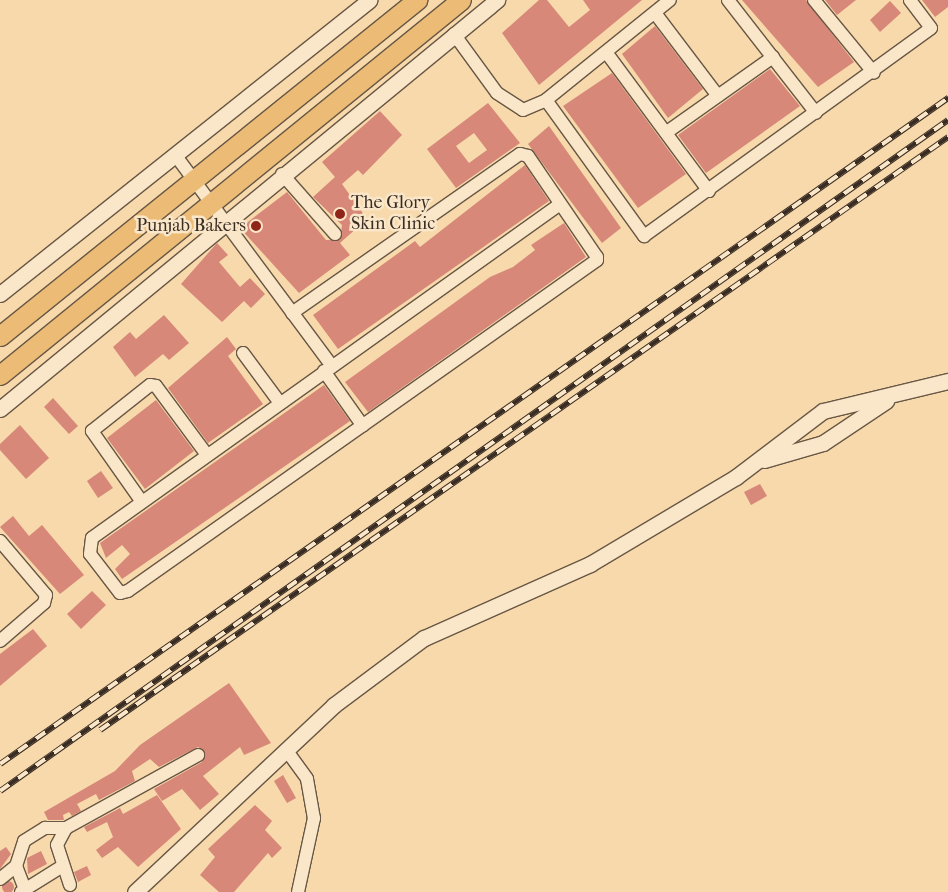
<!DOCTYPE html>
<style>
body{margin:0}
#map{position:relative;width:948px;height:892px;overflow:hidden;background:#f7d9ab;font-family:"IM FELL French Canon",serif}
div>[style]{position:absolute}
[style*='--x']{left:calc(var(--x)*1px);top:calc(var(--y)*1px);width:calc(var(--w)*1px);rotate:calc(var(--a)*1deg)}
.building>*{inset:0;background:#d88878}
.round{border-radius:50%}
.roads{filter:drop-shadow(1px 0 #685745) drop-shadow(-1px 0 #685745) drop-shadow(0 1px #685745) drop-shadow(0 -1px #685745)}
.minor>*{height:12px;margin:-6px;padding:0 6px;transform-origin:6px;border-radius:6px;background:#fae6c8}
.tertiary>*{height:15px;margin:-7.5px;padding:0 7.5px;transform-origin:7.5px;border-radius:7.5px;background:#fae6c8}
.primary>*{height:19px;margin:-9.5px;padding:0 9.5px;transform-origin:9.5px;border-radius:9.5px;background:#ecbc76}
.rail>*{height:5.5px;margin-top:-2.75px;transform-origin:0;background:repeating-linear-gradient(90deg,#fae6c8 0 11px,#392c23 0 22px);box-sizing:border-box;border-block:1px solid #392c23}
.dots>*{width:14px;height:14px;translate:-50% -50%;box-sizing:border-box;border:2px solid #fae6c8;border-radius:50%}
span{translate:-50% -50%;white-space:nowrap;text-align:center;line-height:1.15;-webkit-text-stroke:5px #fae6c8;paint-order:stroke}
.poi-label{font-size:18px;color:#392c23}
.left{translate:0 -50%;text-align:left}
.right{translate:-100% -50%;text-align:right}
</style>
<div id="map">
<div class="building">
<i style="clip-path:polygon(539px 0,547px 0,569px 27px,590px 10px,583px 0,642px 0,539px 85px,502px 33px)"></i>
<i style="clip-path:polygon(742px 0,806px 0,854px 62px,818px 87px)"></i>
<i style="clip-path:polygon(825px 0,856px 0,837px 15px)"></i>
<i style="clip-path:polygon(922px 0,948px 0,948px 7px,935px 17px)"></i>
<i style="clip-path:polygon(890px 1px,901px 13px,880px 32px,870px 20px)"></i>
<i style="clip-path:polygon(655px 26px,703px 89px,668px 118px,622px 54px)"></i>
<i style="clip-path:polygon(770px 69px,800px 106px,706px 173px,678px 135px)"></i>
<i style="clip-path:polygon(612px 73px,686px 174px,638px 208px,563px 106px)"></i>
<i style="clip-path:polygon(evenodd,488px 103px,520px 143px,456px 188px,427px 149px,488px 103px,474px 133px,487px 150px,469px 163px,456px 146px,474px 133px)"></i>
<i style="clip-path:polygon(380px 111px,402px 135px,363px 175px,358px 170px,342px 184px,367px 219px,340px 243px,350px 255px,299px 293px,240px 228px,287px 192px,326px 240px,340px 240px,342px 225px,313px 197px,335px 177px,322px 162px)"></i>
<i style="clip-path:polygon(549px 126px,621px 228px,602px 243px,528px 144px)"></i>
<i style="clip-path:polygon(525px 165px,549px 201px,338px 349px,313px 315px,415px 241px,420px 247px)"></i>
<i style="clip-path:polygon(564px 223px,586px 257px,368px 412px,345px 382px,490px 277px,513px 267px,535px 250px,531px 245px)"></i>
<i style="clip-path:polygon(217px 243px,228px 255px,219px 262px,240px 287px,250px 278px,265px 294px,251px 308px,244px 301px,222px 322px,181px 284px)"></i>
<i style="clip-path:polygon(164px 315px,189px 343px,169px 360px,163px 354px,135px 377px,113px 347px,130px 332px,136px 339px)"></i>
<i style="clip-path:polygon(227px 337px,236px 349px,228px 356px,263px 404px,208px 443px,168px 388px)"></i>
<i style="clip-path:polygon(324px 385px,350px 421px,122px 579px,115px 569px,130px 554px,122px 545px,106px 558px,100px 543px)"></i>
<i style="clip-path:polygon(53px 398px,78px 426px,69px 434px,44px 407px)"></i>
<i style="clip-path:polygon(156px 400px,194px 451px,145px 489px,107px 438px)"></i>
<i style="clip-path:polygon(20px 425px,49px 458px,26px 479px,0 450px,0 444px)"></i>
<i style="clip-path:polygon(101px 471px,113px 488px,98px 498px,87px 481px)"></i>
<i style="clip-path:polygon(760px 484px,767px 496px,751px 505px,744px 492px)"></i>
<i style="clip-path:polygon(13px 516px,29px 536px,42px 525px,84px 575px,60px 594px,0 527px)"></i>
<i style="clip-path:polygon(92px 591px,106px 605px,81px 629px,67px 614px)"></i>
<i style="clip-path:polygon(33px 629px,47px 646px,0 686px,0 654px)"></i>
<i style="clip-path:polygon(229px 683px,271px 743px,244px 755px,240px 747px,203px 776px,219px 794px,200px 810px,182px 789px,162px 801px,154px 789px,202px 762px,205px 752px,198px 747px,159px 767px,150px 759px,132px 771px,135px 781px,99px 800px,96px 794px,77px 804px,81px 811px,72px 816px,69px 812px,63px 815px,64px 820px,48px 820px,44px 812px,115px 771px,140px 745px)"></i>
<i style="clip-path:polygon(283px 775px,296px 798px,287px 803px,274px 781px)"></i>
<i style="clip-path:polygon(157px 795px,181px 829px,138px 867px,118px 847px,102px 858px,96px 850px,113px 837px,107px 822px,87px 832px,84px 827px,120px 808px,123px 814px)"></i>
<i style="clip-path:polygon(255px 805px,272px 821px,265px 830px,282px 848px,272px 858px,268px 853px,234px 892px,219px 892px,200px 875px,215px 857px,208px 849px)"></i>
<i style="clip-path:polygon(6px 847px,11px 854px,0 869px,0 851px)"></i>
<i style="clip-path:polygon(41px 851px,47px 864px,28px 874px,27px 858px)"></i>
<i style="clip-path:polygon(87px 866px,91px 875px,78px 882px,74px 872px)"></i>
<i class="round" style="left:2px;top:881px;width:12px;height:12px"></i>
</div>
<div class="roads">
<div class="minor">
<i style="--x:728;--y:0;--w:143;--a:52.1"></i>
<i style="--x:814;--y:0;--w:94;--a:50.6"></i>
<i style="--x:655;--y:13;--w:104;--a:52.8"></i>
<i style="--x:454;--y:34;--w:73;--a:53.9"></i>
<i style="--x:497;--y:93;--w:31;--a:33"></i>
<i style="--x:523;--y:110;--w:25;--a:-23"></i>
<i style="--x:546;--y:100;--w:159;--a:-38.9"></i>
<i style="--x:606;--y:52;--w:173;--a:53.5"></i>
<i style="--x:546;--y:100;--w:168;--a:54.2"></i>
<i style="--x:644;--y:236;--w:354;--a:-35.9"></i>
<i style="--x:931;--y:28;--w:35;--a:-127"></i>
<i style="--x:667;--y:132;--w:130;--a:-35.3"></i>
<i style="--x:176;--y:156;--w:262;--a:53.4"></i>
<i style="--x:282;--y:174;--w:80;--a:48.5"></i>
<i style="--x:292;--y:313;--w:278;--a:-34.9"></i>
<i style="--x:520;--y:154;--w:8;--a:14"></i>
<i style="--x:528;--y:156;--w:122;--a:55.7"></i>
<i style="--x:597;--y:257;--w:3;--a:90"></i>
<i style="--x:597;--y:260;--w:574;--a:144.79"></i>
<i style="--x:128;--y:591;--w:8;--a:166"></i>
<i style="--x:120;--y:593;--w:49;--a:-127.6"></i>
<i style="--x:90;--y:554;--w:16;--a:-83"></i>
<i style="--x:92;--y:538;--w:575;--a:-35.51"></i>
<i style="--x:243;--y:353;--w:62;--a:53.5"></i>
<i style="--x:324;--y:371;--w:67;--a:54.7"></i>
<i style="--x:142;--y:502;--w:87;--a:-125.2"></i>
<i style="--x:92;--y:431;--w:74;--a:-38.4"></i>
<i style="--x:150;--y:385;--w:6;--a:9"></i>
<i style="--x:156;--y:386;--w:86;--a:53.5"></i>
<i style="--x:0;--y:541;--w:71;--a:49.6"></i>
<i style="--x:46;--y:595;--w:8;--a:104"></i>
<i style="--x:44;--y:603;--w:58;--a:139.2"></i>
<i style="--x:287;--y:751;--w:34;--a:54"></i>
<i style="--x:307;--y:779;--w:40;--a:80"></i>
<i style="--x:314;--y:818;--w:76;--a:102.2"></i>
<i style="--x:66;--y:828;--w:19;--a:118"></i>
<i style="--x:57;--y:845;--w:42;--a:72"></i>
<i style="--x:0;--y:879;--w:21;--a:-39"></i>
<i style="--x:21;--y:892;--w:47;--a:-32"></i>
<i style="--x:26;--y:892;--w:28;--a:-111"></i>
<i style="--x:16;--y:866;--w:26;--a:-72"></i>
<i style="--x:24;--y:841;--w:25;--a:-32"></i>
<i style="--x:45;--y:828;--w:21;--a:0"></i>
<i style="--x:66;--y:828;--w:151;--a:-28.9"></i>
</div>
<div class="tertiary">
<i style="--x:0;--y:294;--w:472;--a:-38.5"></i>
<i style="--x:0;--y:409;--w:644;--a:-39.45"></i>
<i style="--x:764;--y:460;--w:61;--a:-16.1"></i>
<i style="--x:823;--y:443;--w:76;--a:-33.7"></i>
<i style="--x:135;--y:892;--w:273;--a:-43.2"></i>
<i style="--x:334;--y:705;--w:112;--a:-36.7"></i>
<i style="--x:424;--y:638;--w:182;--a:-24"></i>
<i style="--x:590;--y:564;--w:170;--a:-30.8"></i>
<i style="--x:736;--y:477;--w:109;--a:-37.2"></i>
<i style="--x:823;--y:411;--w:129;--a:-13.5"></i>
</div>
<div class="primary">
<i style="--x:0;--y:336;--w:536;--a:-38.86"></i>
<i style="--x:0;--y:375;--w:594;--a:-39.13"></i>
</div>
</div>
<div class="rail">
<i style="--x:100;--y:730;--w:1035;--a:-34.96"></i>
<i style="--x:0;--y:764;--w:1159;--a:-35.09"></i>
<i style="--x:0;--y:791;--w:1161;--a:-35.29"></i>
</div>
<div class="dots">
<i style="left:340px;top:214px;background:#8f2418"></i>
<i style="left:256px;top:226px;background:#8f2418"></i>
</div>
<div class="poi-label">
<span class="left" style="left:351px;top:214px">The Glory<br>Skin Clinic</span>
<span class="right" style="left:246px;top:226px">Punjab Bakers</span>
</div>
</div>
